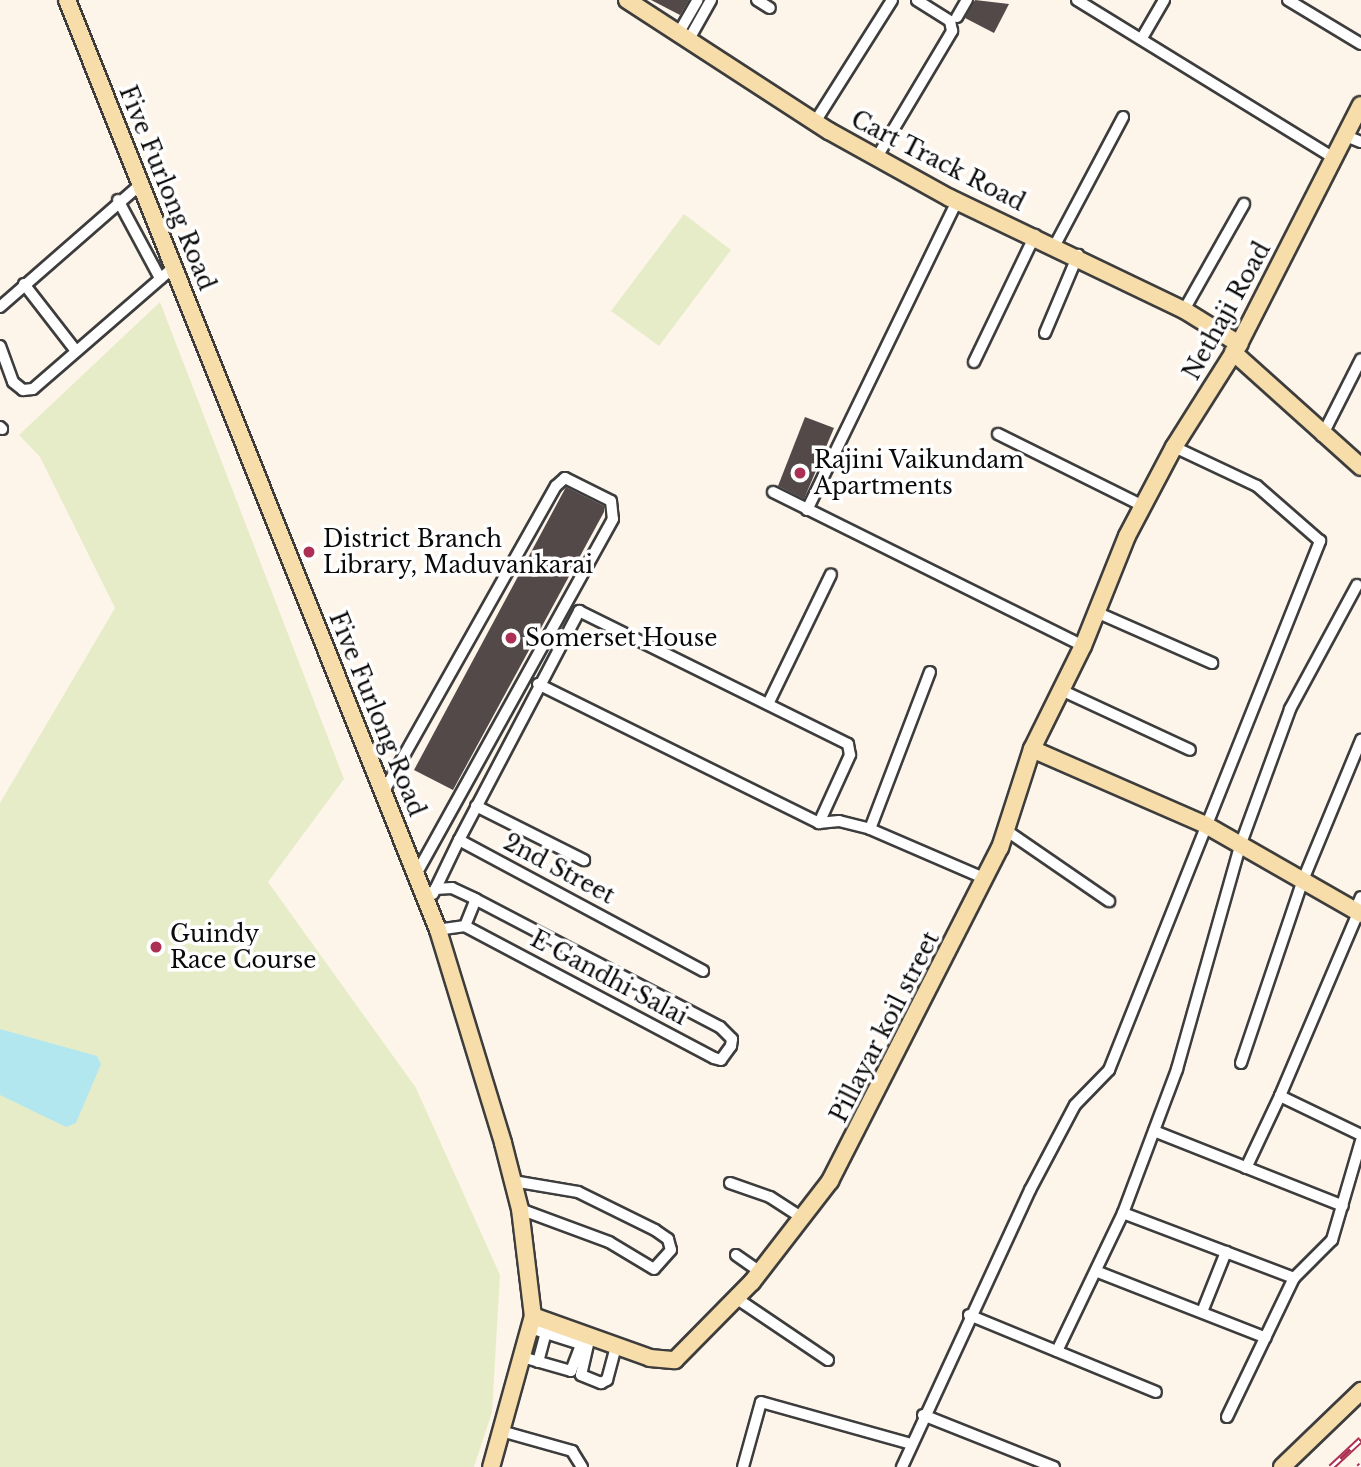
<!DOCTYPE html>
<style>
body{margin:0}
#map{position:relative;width:1361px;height:1467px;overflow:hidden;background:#fdf5ea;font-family:"Libre Baskerville",serif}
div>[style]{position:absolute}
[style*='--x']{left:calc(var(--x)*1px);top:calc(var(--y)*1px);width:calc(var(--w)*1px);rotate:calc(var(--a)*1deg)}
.pitch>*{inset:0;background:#e7ecc8}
.water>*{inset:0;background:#b3e7ef}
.building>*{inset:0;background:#524948}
.roads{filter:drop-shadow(2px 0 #3d3d3d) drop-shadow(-2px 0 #3d3d3d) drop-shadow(0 2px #3d3d3d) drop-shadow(0 -2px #3d3d3d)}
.street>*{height:10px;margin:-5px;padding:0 5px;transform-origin:5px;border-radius:5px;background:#fff}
.secondary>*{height:16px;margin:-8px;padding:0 8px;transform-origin:8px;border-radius:8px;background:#f7ddaa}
.rail>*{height:7px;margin-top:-3.5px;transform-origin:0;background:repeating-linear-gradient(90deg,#fff 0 13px,#ac3053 0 26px);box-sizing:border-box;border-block:2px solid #ac3053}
.dots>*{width:19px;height:19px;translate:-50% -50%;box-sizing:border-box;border:4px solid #fff;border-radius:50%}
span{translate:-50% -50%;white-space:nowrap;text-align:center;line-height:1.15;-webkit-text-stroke:7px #fff;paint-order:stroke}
.street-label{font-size:23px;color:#0a0a0a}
.poi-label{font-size:23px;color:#0a0a0a}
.left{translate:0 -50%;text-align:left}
</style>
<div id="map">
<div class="pitch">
<i style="clip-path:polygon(684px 214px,731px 250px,659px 346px,611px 311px)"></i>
<i style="clip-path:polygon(160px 302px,344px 779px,268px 882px,416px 1088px,500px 1275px,492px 1412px,474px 1467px,0 1467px,0 803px,115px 608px,40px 457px,19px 435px)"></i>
</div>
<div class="water">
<i style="clip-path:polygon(0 1029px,97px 1056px,101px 1064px,76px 1123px,66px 1127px,0 1095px)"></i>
</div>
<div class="building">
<i style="clip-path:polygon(651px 0,689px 0,680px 15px)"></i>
<i style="clip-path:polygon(975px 0,1009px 4px,994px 33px,965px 18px)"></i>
<i style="clip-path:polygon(805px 417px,834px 428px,804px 499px,778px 486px)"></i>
<i style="clip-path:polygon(566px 487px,604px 506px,604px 512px,453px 790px,414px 770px)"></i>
</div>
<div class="roads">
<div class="street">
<i style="--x:757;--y:0;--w:15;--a:32"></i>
<i style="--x:1077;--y:0;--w:303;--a:31.6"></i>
<i style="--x:1288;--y:0;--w:85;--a:31.1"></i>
<i style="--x:957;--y:17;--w:20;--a:-60"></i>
<i style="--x:678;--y:34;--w:39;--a:-60"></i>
<i style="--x:1142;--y:38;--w:44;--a:-59.9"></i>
<i style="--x:688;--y:41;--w:47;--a:-60.7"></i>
<i style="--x:815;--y:122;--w:144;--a:-57.7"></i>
<i style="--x:1346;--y:136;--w:16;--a:22"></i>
<i style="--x:877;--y:157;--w:147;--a:-59.2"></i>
<i style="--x:952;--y:31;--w:10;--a:-101"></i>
<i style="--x:950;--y:21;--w:39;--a:-148"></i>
<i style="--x:118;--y:200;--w:89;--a:61.7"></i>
<i style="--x:1055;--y:245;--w:145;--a:-62"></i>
<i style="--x:24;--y:284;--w:85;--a:52.2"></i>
<i style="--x:0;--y:307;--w:187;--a:-41.1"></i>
<i style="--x:1184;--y:310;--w:122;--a:-60.5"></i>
<i style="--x:1045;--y:333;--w:85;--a:-67.1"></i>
<i style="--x:0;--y:346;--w:38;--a:70"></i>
<i style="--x:13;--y:382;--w:13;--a:39"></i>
<i style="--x:23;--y:390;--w:10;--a:-6"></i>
<i style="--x:33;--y:389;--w:186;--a:-40.9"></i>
<i style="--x:974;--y:362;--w:141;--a:-64.3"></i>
<i style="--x:0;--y:427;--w:3;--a:45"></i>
<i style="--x:998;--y:434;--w:162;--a:26.4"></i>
<i style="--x:1322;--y:436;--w:86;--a:-63.1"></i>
<i style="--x:773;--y:492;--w:346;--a:26.4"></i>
<i style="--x:807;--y:510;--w:343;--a:-64.1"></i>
<i style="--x:1096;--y:612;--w:127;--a:23.7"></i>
<i style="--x:538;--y:684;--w:313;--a:26.3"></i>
<i style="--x:819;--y:823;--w:20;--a:-6"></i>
<i style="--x:839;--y:821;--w:32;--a:14"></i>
<i style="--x:870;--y:829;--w:124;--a:23.3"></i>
<i style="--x:1061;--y:690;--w:142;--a:24.9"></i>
<i style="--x:768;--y:704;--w:144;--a:-64.1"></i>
<i style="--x:384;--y:791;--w:350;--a:-60.6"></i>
<i style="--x:556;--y:486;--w:12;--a:-42"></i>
<i style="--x:565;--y:478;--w:51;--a:26.6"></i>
<i style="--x:611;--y:501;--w:18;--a:84"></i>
<i style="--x:613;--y:519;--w:406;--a:119"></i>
<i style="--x:476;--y:806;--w:121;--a:26.6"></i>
<i style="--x:870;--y:829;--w:168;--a:-69.1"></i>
<i style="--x:1007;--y:831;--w:124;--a:34.5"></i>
<i style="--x:459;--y:840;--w:259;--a:-62.3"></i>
<i style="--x:579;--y:611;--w:300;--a:26.3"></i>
<i style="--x:848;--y:744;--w:11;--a:80"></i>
<i style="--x:850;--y:755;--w:75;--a:114.5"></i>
<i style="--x:435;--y:889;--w:17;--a:-3"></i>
<i style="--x:452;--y:888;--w:23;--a:25"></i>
<i style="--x:473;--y:898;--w:279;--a:27.6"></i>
<i style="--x:720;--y:1027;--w:17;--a:45"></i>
<i style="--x:732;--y:1039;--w:7;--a:98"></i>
<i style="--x:731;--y:1046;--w:17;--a:126"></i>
<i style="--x:721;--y:1060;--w:7;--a:-164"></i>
<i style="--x:714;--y:1058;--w:282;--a:-152.1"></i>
<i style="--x:465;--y:926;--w:27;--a:172"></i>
<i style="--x:433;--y:894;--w:60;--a:-64.3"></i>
<i style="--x:459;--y:840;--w:277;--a:28.2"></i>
<i style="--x:1355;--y:911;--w:15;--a:-67"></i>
<i style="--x:1358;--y:913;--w:199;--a:113.1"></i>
<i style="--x:1280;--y:1096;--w:90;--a:25.7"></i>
<i style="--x:465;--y:926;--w:29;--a:-68"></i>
<i style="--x:1241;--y:1063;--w:193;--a:-71.3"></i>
<i style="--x:1303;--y:880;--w:152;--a:-67.5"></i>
<i style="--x:1154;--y:1131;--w:203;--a:21.6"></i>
<i style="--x:1246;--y:1168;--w:80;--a:-64.7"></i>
<i style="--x:513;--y:1181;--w:66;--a:9.6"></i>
<i style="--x:578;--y:1192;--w:86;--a:26.3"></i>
<i style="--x:655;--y:1230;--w:16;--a:35"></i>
<i style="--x:668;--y:1239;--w:11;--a:75"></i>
<i style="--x:671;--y:1250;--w:25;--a:132"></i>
<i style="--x:654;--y:1269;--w:52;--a:-149"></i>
<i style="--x:609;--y:1242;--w:95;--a:-159.7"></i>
<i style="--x:730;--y:1183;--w:42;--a:19.3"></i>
<i style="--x:770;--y:1197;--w:40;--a:32.9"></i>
<i style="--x:1123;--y:1213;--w:183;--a:20.8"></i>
<i style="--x:736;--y:1255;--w:29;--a:35"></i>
<i style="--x:1098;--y:1272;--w:180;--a:21.4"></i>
<i style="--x:736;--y:1298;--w:111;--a:34"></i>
<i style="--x:1202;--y:1312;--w:65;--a:-68.2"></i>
<i style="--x:969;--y:1315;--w:202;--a:22.4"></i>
<i style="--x:530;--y:1328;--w:52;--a:17.7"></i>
<i style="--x:590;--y:1336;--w:40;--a:103"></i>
<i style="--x:581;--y:1375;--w:22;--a:22"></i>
<i style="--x:601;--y:1383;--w:7;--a:-27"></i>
<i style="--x:607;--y:1380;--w:35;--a:-75"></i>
<i style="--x:1057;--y:1351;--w:153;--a:-64.4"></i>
<i style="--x:1123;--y:1213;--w:154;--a:-69.4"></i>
<i style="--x:1177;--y:1069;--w:232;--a:-74.2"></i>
<i style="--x:1240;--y:846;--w:146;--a:-69.9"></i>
<i style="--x:1290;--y:709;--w:141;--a:-61.6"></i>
<i style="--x:522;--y:1357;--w:51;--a:15.9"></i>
<i style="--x:571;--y:1371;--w:26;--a:-69"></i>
<i style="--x:538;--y:1362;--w:30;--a:-75"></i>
<i style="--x:923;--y:1415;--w:141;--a:21.7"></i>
<i style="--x:1227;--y:1417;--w:154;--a:-64.3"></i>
<i style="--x:1294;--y:1278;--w:54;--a:-45"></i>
<i style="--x:1332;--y:1240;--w:103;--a:-73.7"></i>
<i style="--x:501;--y:1431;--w:74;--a:15.7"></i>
<i style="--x:572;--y:1451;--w:19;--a:58"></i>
<i style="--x:743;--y:1467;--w:67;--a:-74.5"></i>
<i style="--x:761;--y:1402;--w:156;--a:15.6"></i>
<i style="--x:902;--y:1467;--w:305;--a:-65.2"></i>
<i style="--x:1030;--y:1190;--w:96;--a:-62.1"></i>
<i style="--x:1075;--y:1105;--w:49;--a:-45.8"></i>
<i style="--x:1109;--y:1070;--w:570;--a:-68.25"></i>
<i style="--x:1320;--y:541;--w:84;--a:-138.9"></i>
<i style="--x:1257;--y:486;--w:92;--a:-154.8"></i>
</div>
<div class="secondary">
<i style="--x:67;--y:0;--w:1001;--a:68.25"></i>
<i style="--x:438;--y:930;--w:223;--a:73"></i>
<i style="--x:503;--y:1143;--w:68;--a:75.6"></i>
<i style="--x:520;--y:1209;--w:108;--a:83.1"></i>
<i style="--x:533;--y:1316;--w:157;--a:105.5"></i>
<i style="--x:627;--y:0;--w:241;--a:33"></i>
<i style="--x:829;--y:131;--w:138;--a:29"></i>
<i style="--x:950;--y:198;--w:259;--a:25.6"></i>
<i style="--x:1184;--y:310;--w:65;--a:31.7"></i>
<i style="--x:1233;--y:352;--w:172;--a:41.9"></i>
<i style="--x:1032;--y:749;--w:188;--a:23.6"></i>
<i style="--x:1204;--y:824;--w:181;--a:29.8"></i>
<i style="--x:533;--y:1316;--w:124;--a:19.7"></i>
<i style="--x:650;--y:1358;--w:25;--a:5"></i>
<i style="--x:675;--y:1360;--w:110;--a:-45.4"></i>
<i style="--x:752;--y:1282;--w:128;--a:-52.3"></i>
<i style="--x:830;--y:1181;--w:374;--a:-63"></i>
<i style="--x:1000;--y:848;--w:104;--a:-72.1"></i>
<i style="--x:1032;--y:749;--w:115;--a:-63.7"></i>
<i style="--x:1083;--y:646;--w:118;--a:-68.2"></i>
<i style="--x:1127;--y:536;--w:101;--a:-62.2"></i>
<i style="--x:1174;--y:447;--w:122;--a:-57.7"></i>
<i style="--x:1239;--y:344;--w:268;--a:-63"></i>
<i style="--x:1282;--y:1467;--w:110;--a:-43.9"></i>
</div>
</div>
<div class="rail">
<i style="--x:1331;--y:1467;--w:41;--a:-43"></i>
<i style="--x:1359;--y:1467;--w:3;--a:-45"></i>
</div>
<div class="dots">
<i style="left:800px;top:473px;background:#ac3053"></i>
<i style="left:309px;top:552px;background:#ac3053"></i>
<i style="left:511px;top:638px;background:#ac3053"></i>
<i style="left:156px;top:947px;background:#ac3053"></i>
</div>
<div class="street-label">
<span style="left:938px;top:161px;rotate:27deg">Cart Track Road</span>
<span style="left:167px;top:188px;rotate:68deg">Five Furlong Road</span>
<span style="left:1227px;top:311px;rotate:-61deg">Nethaji Road</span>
<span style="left:377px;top:714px;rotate:68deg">Five Furlong Road</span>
<span style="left:559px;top:869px;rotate:28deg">2nd Street</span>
<span style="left:609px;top:978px;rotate:28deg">E Gandhi Salai</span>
<span style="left:885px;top:1027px;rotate:-63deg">Pillayar koil street</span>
</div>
<div class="poi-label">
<span class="left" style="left:814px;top:473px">Rajini Vaikundam<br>Apartments</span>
<span class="left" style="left:323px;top:552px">District Branch<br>Library, Maduvankarai</span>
<span class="left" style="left:525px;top:638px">Somerset House</span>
<span class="left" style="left:170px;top:947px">Guindy<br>Race Course</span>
</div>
</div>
